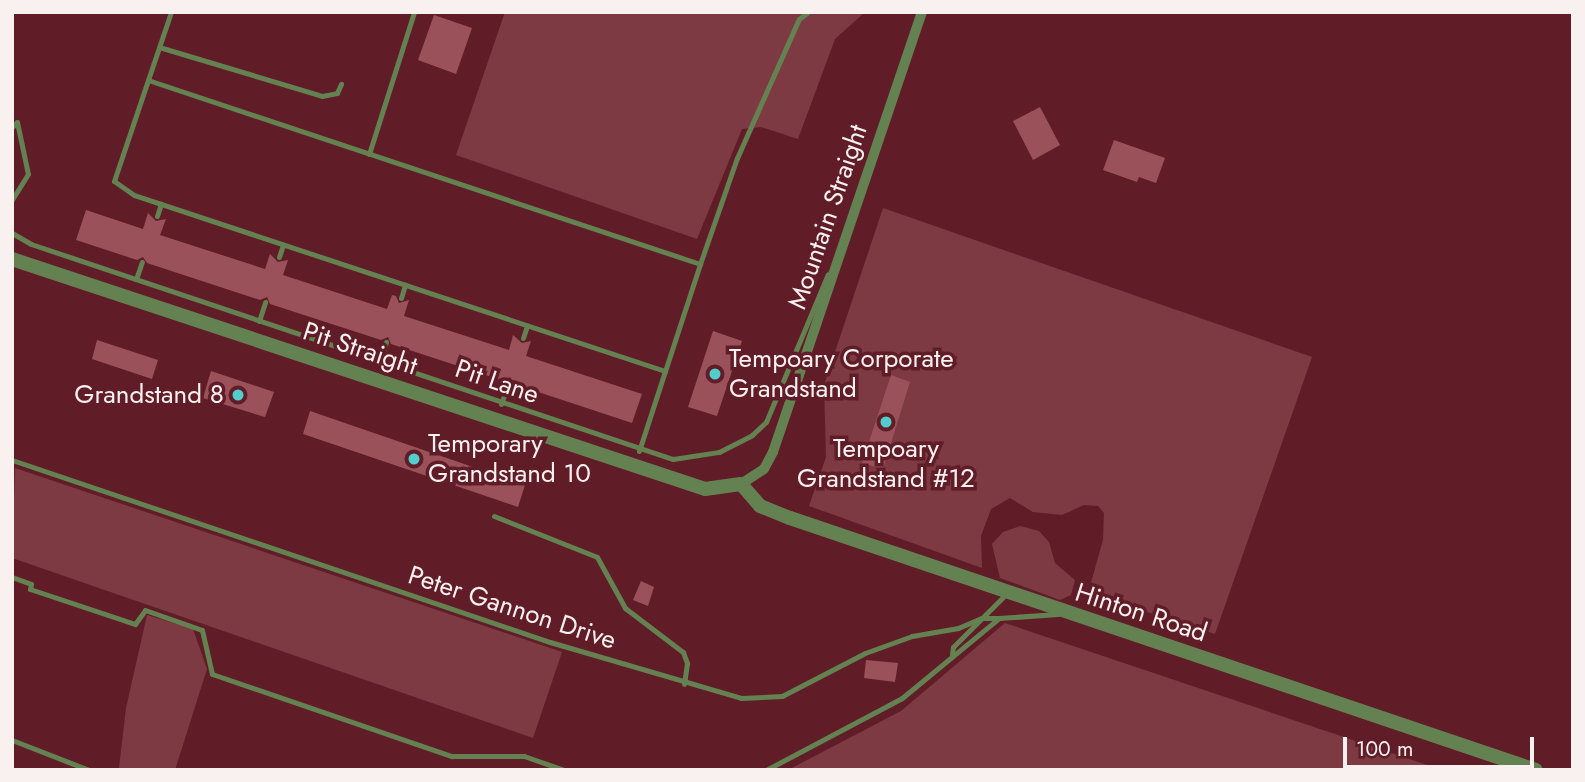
<!DOCTYPE html>
<style>
body{margin:0}
#map{position:relative;width:1585px;height:782px;overflow:hidden;background:#601d28;font-family:Jost,sans-serif}
div>[style]{position:absolute}
[style*='--x']{left:calc(var(--x)*1px);top:calc(var(--y)*1px);width:calc(var(--w)*1px);rotate:calc(var(--a)*1deg)}
.green>*{inset:0;background:#7e3a42}
.building>*{inset:0;background:#9a5159}
.service>*{height:5px;margin:-2.5px;padding:0 2.5px;transform-origin:2.5px;border-radius:2.5px;background:#648152}
.minor>*{height:10px;margin:-5px;padding:0 5px;transform-origin:5px;border-radius:5px;background:#648152}
.tertiary>*{height:14px;margin:-7px;padding:0 7px;transform-origin:7px;border-radius:7px;background:#648152}
.dots>*{width:19px;height:19px;translate:-50% -50%;box-sizing:border-box;border:4px solid #601d28;border-radius:50%}
span{translate:-50% -50%;white-space:nowrap;text-align:center;line-height:1.15;-webkit-text-stroke:7px #601d28;paint-order:stroke}
.street-label{font-size:26px;color:#f9f0f0}
.poi-label{font-size:26px;color:#f9f0f0}
.left{translate:0 -50%;text-align:left}
.right{translate:-100% -50%;text-align:right}
.frame{position:absolute;inset:0;border:14px solid #f9f0f0;pointer-events:none}
.scale{position:absolute;left:1343px;top:737px;width:191px;height:32px;box-sizing:border-box;border:4px solid #f9f0f0;border-top:0;padding-left:9px;font-size:21px;line-height:24px;white-space:nowrap;color:#f9f0f0;-webkit-text-stroke:5px #601d28;paint-order:stroke}
</style>
<div id="map">
<div class="green">
<i style="clip-path:polygon(505px 12px,865px 12px,835px 39px,798px 139px,761px 127px,742px 129px,697px 239px,456px 155px)"></i>
<i style="clip-path:polygon(883px 208px,1312px 357px,1215px 634px,1088px 593px,1103px 540px,1104px 513px,1098px 506px,1084px 505px,1062px 515px,1033px 512px,1010px 498px,991px 509px,981px 536px,982px 568px,809px 506px,826px 457px,824px 385px)"></i>
<i style="clip-path:polygon(15px 468px,562px 652px,533px 738px,12px 558px)"></i>
<i style="clip-path:polygon(1020px 526px,1039px 531px,1049px 542px,1055px 563px,1075px 580px,1071px 595px,1060px 600px,1000px 578px,992px 544px,1003px 532px)"></i>
<i style="clip-path:polygon(147px 615px,193px 629px,207px 669px,175px 770px,119px 768px,126px 708px)"></i>
<i style="clip-path:polygon(1005px 623px,1442px 770px,788px 770px,901px 711px)"></i>
</div>
<div class="building">
<i style="clip-path:polygon(434px 15px,472px 28px,456px 74px,418px 60px)"></i>
<i style="clip-path:polygon(1040px 107px,1060px 145px,1033px 160px,1013px 121px)"></i>
<i style="clip-path:polygon(1114px 140px,1165px 158px,1156px 183px,1139px 177px,1137px 182px,1103px 170px)"></i>
<i style="clip-path:polygon(86px 210px,143px 229px,148px 213px,156px 221px,166px 219px,160px 235px,265px 269px,270px 254px,278px 262px,288px 260px,283px 275px,387px 309px,392px 295px,396px 296px,399px 303px,409px 300px,404px 316px,509px 350px,513px 335px,522px 343px,531px 341px,526px 356px,642px 394px,632px 423px,514px 384px,510px 377px,504px 381px,391px 344px,388px 337px,381px 340px,270px 304px,267px 297px,260px 300px,147px 263px,143px 257px,137px 260px,76px 240px)"></i>
<i style="clip-path:polygon(713px 331px,742px 341px,717px 416px,688px 407px)"></i>
<i style="clip-path:polygon(97px 340px,158px 360px,152px 379px,92px 359px)"></i>
<i style="clip-path:polygon(211px 371px,274px 392px,265px 417px,203px 398px)"></i>
<i style="clip-path:polygon(891px 375px,910px 382px,883px 469px,862px 463px)"></i>
<i style="clip-path:polygon(310px 411px,525px 485px,518px 507px,303px 434px)"></i>
<i style="clip-path:polygon(641px 581px,654px 587px,648px 606px,633px 600px)"></i>
<i style="clip-path:polygon(866px 660px,898px 663px,895px 682px,864px 678px)"></i>
</div>
<div class="service">
<i style="--x:159;--y:47;--w:170;--a:16.7"></i>
<i style="--x:322;--y:96;--w:15;--a:-11"></i>
<i style="--x:337;--y:93;--w:10;--a:-66"></i>
<i style="--x:148;--y:80;--w:582;--a:18.43"></i>
<i style="--x:700;--y:264;--w:113;--a:108.1"></i>
<i style="--x:665;--y:371;--w:559;--a:-161.66"></i>
<i style="--x:134;--y:195;--w:24;--a:-145"></i>
<i style="--x:114;--y:181;--w:107;--a:-71.4"></i>
<i style="--x:148;--y:80;--w:72;--a:-71.3"></i>
<i style="--x:12;--y:127;--w:7;--a:-45"></i>
<i style="--x:17;--y:122;--w:53;--a:78.1"></i>
<i style="--x:28;--y:174;--w:31;--a:122"></i>
<i style="--x:369;--y:154;--w:149;--a:-72.4"></i>
<i style="--x:157;--y:216;--w:13;--a:-72"></i>
<i style="--x:12;--y:233;--w:22;--a:30"></i>
<i style="--x:31;--y:244;--w:677;--a:18.52"></i>
<i style="--x:673;--y:459;--w:47;--a:-8.7"></i>
<i style="--x:719;--y:452;--w:37;--a:-27"></i>
<i style="--x:752;--y:435;--w:19;--a:-43"></i>
<i style="--x:766;--y:422;--w:160;--a:-67.3"></i>
<i style="--x:279;--y:257;--w:13;--a:-72"></i>
<i style="--x:700;--y:264;--w:112;--a:-70.8"></i>
<i style="--x:737;--y:158;--w:152;--a:-66"></i>
<i style="--x:799;--y:19;--w:11;--a:-38"></i>
<i style="--x:136;--y:279;--w:18;--a:-71"></i>
<i style="--x:401;--y:298;--w:14;--a:-73"></i>
<i style="--x:259;--y:321;--w:20;--a:-72"></i>
<i style="--x:523;--y:338;--w:13;--a:-72"></i>
<i style="--x:380;--y:363;--w:22;--a:-74"></i>
<i style="--x:501;--y:404;--w:23;--a:-70"></i>
<i style="--x:639;--y:451;--w:84;--a:-72"></i>
<i style="--x:12;--y:460;--w:568;--a:18.69"></i>
<i style="--x:550;--y:642;--w:199;--a:16.3"></i>
<i style="--x:741;--y:698;--w:41;--a:-2.8"></i>
<i style="--x:782;--y:696;--w:93;--a:-27.4"></i>
<i style="--x:865;--y:653;--w:50;--a:-19.9"></i>
<i style="--x:912;--y:636;--w:47;--a:-9.9"></i>
<i style="--x:958;--y:628;--w:26;--a:-23"></i>
<i style="--x:982;--y:618;--w:17;--a:0"></i>
<i style="--x:494;--y:516;--w:111;--a:21.7"></i>
<i style="--x:597;--y:557;--w:58;--a:61.2"></i>
<i style="--x:625;--y:608;--w:73;--a:37.2"></i>
<i style="--x:683;--y:652;--w:12;--a:70"></i>
<i style="--x:687;--y:663;--w:21;--a:98"></i>
<i style="--x:12;--y:577;--w:20;--a:20"></i>
<i style="--x:31;--y:584;--w:5;--a:101"></i>
<i style="--x:30;--y:589;--w:111;--a:18.4"></i>
<i style="--x:135;--y:624;--w:17;--a:-54"></i>
<i style="--x:145;--y:610;--w:60;--a:19.3"></i>
<i style="--x:202;--y:630;--w:45;--a:77.2"></i>
<i style="--x:212;--y:674;--w:254;--a:18.9"></i>
<i style="--x:452;--y:756;--w:72;--a:0"></i>
<i style="--x:524;--y:756;--w:42;--a:19.3"></i>
<i style="--x:952;--y:654;--w:7;--a:-82"></i>
<i style="--x:953;--y:647;--w:75;--a:-45"></i>
<i style="--x:12;--y:740;--w:83;--a:21.3"></i>
<i style="--x:766;--y:770;--w:154;--a:-27.9"></i>
<i style="--x:902;--y:698;--w:126;--a:-39.5"></i>
<i style="--x:999;--y:618;--w:59;--a:-3.9"></i>
</div>
<div class="minor">
<i style="--x:741;--y:484;--w:27;--a:-33"></i>
<i style="--x:764;--y:469;--w:19;--a:-62"></i>
<i style="--x:773;--y:452;--w:465;--a:-71.3"></i>
</div>
<div class="tertiary">
<i style="--x:12;--y:259;--w:730;--a:18.36"></i>
<i style="--x:705;--y:489;--w:36;--a:-8"></i>
<i style="--x:741;--y:484;--w:29;--a:49"></i>
<i style="--x:760;--y:506;--w:32;--a:22"></i>
<i style="--x:790;--y:518;--w:787;--a:18.67"></i>
</div>
<div class="dots">
<i style="left:715px;top:374px;background:#52cdcc"></i>
<i style="left:238px;top:395px;background:#52cdcc"></i>
<i style="left:886px;top:422px;background:#52cdcc"></i>
<i style="left:414px;top:459px;background:#52cdcc"></i>
</div>
<div class="street-label">
<span style="left:828px;top:217px;rotate:-71deg">Mountain Straight</span>
<span style="left:360px;top:349px;rotate:18deg">Pit Straight</span>
<span style="left:497px;top:382px;rotate:19deg">Pit Lane</span>
<span style="left:512px;top:608px;rotate:18deg">Peter Gannon Drive</span>
<span style="left:1141px;top:613px;rotate:18deg">Hinton Road</span>
</div>
<div class="poi-label">
<span class="left" style="left:729px;top:374px">Tempoary Corporate<br>Grandstand</span>
<span class="right" style="left:224px;top:395px">Grandstand 8</span>
<span class="left" style="left:428px;top:459px">Temporary<br>Grandstand 10</span>
<span style="left:886px;top:464px">Tempoary<br>Grandstand #12</span>
</div>
<div class="frame"></div>
<div class="scale">100 m</div>
</div>
